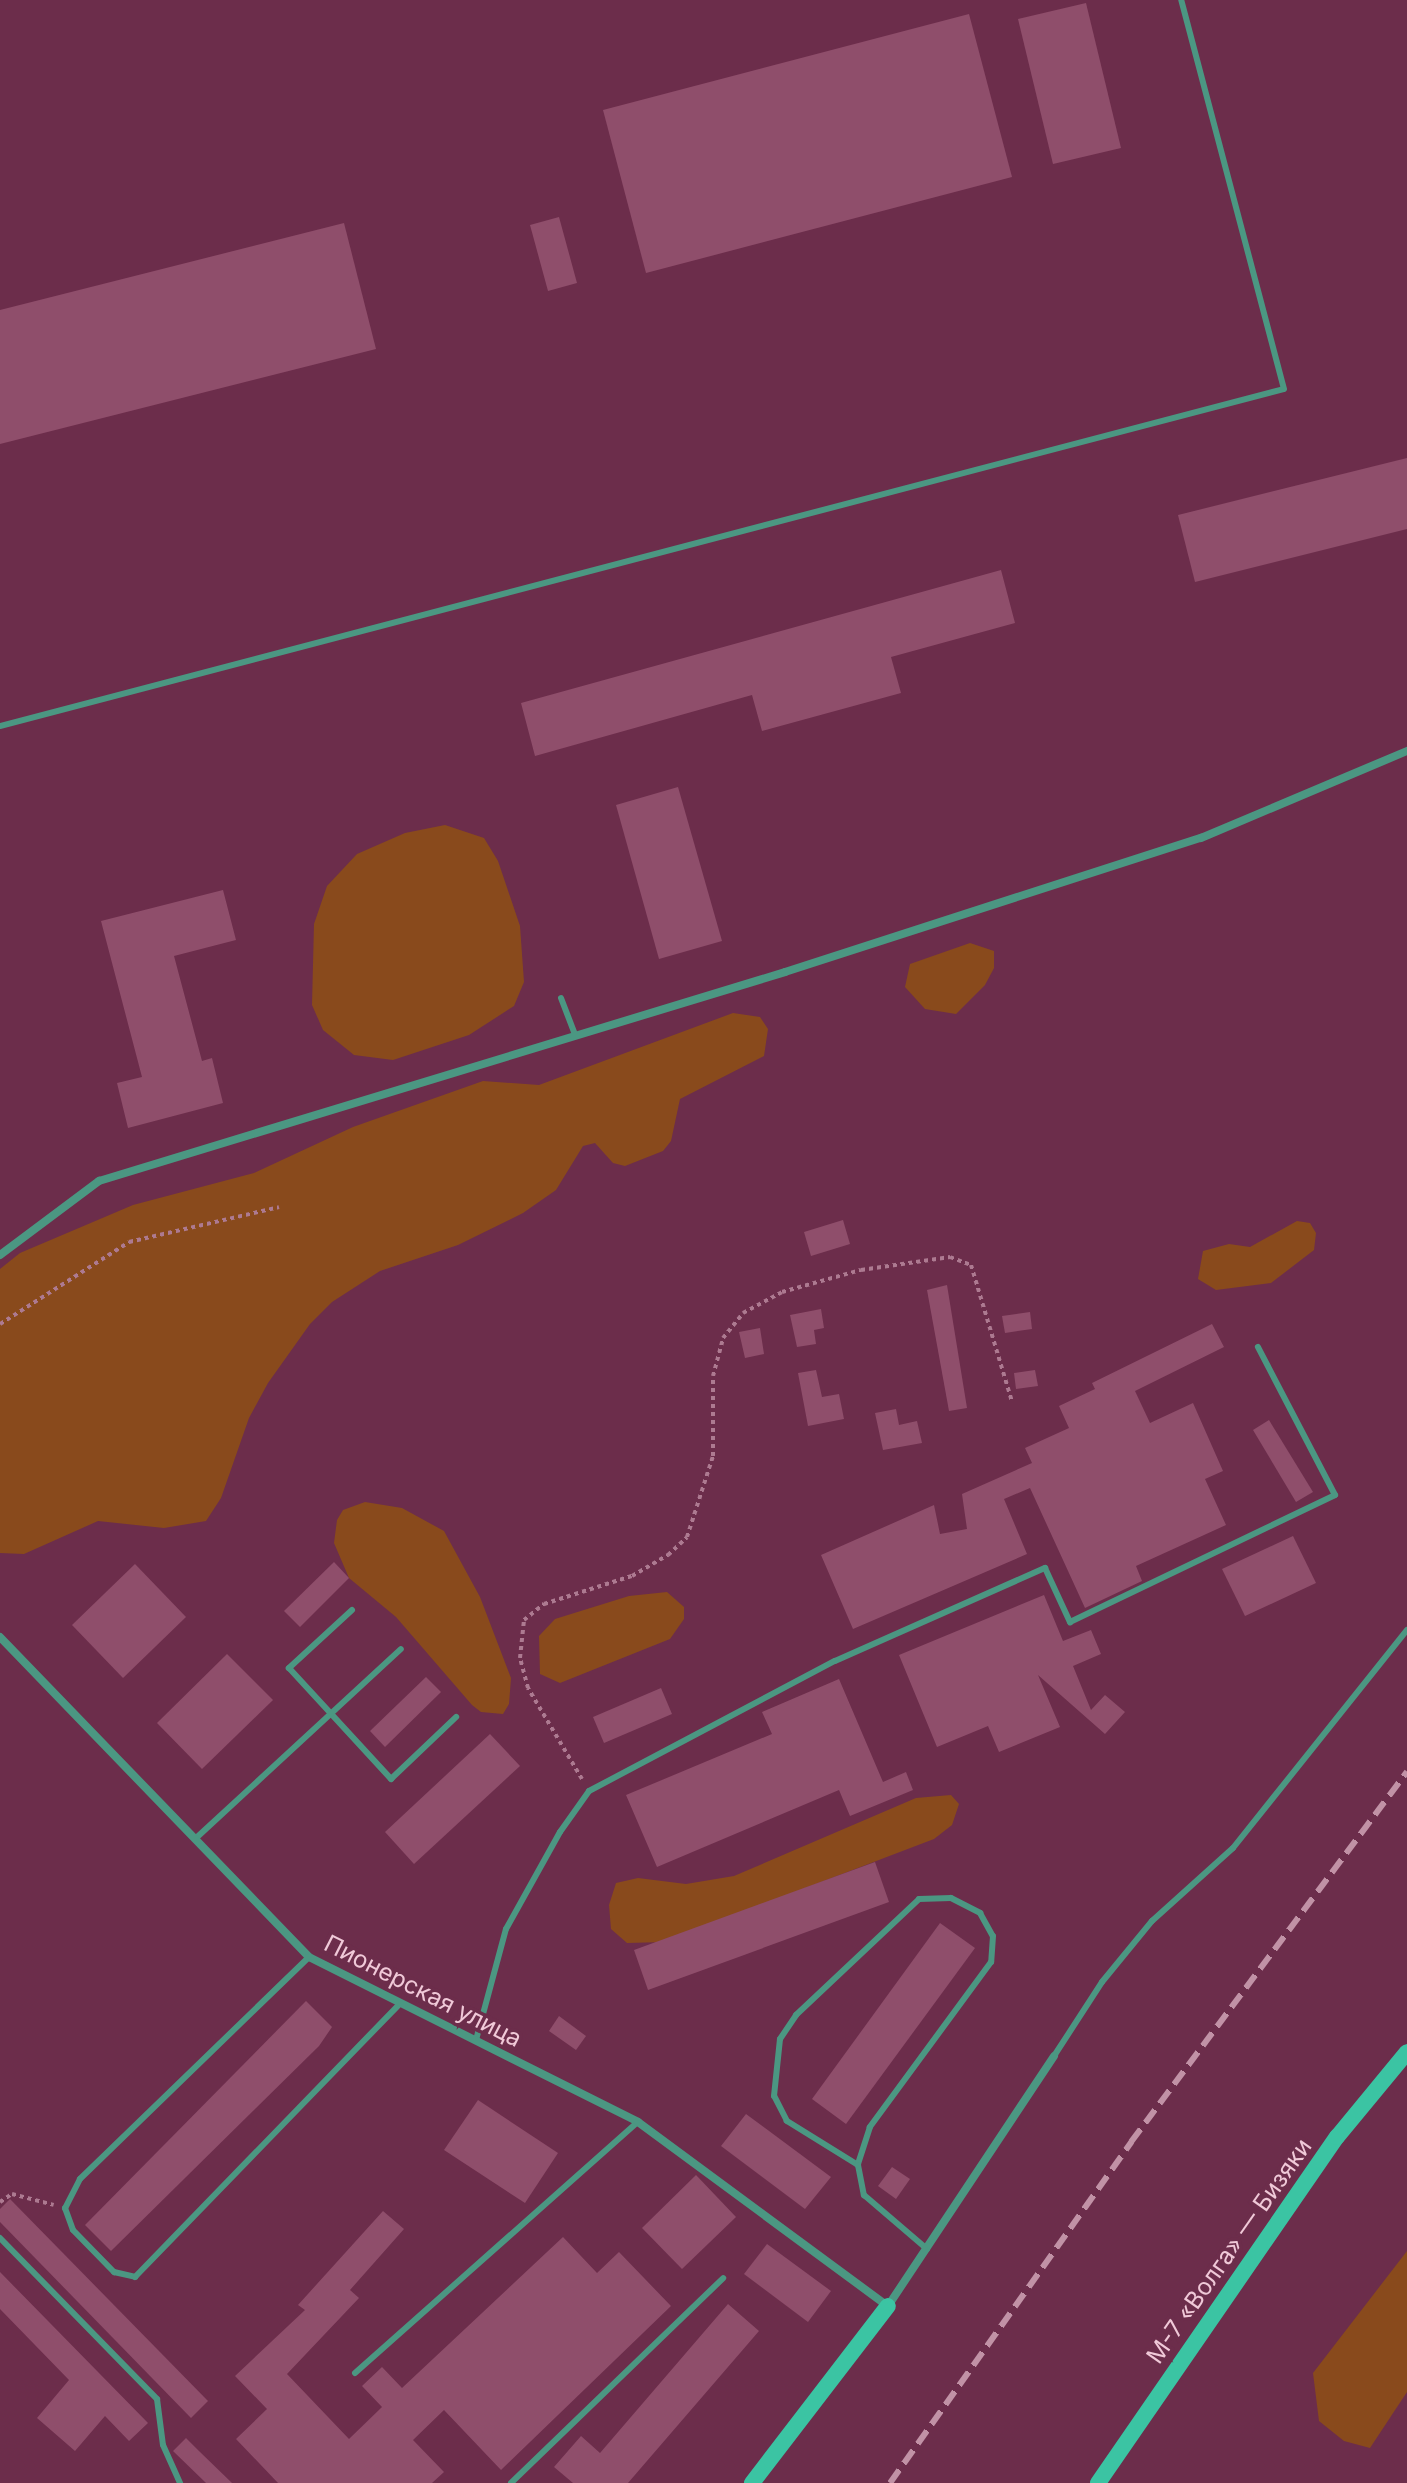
<!DOCTYPE html>
<meta charset="utf-8">
<style>
body{margin:0}
#map{position:relative;width:1407px;height:2483px;overflow:hidden;background:#6c2d4b;font-family:Inter,sans-serif}
div>[style]{position:absolute}
[style*='--x']{left:calc(var(--x)*1px);top:calc(var(--y)*1px);width:calc(var(--w)*1px);rotate:calc(var(--a)*1deg)}
.green>*{inset:0;background:#894a1c}
.building>*{inset:0;background:#8f4e6b}
.path>*{height:4px;margin-top:-2px;transform-origin:0;background:repeating-linear-gradient(90deg,#ad7a91 0 4px,transparent 0 8px)}
.lane>*{height:6px;margin:-3px;padding:0 3px;transform-origin:3px;border-radius:3px;background:#4b9782}
.street>*{height:8px;margin:-4px;padding:0 4px;transform-origin:4px;border-radius:4px;background:#4b9782}
.secondary>*{height:16px;margin:-8px;padding:0 8px;transform-origin:8px;border-radius:8px;background:#3bc4a3}
.rail>*{height:6px;margin-top:-3px;transform-origin:0;background:repeating-linear-gradient(90deg,#c192a6 0 16px,transparent 0 24px)}
span{translate:-50% -50%;white-space:nowrap;text-align:center;line-height:1.15;-webkit-text-stroke:7px #6c2d4b;paint-order:stroke}
.street-label{font-size:24px;color:#f0c9d8}
</style>
<div id="map">
<div class="green">
<i style="clip-path:polygon(445px 825px,484px 838px,498px 861px,520px 926px,524px 982px,514px 1006px,469px 1035px,393px 1060px,354px 1055px,323px 1030px,312px 1005px,314px 924px,327px 886px,357px 854px,405px 833px)"></i>
<i style="clip-path:polygon(970px 943px,994px 951px,994px 968px,985px 985px,956px 1014px,925px 1009px,905px 987px,910px 964px)"></i>
<i style="clip-path:polygon(733px 1013px,760px 1017px,768px 1029px,764px 1056px,680px 1099px,671px 1141px,663px 1151px,625px 1166px,613px 1163px,595px 1143px,583px 1146px,556px 1190px,523px 1213px,458px 1245px,380px 1271px,332px 1302px,310px 1324px,268px 1383px,249px 1418px,221px 1498px,206px 1521px,164px 1528px,98px 1521px,24px 1554px,0 1553px,0 1269px,20px 1253px,133px 1205px,254px 1173px,353px 1127px,483px 1081px,539px 1085px)"></i>
<i style="clip-path:polygon(1297px 1221px,1310px 1223px,1316px 1233px,1314px 1250px,1271px 1283px,1216px 1290px,1198px 1279px,1203px 1251px,1229px 1244px,1250px 1247px)"></i>
<i style="clip-path:polygon(365px 1502px,402px 1508px,444px 1531px,480px 1597px,511px 1678px,509px 1704px,503px 1714px,481px 1712px,472px 1705px,396px 1617px,349px 1578px,334px 1543px,337px 1520px,343px 1510px)"></i>
<i style="clip-path:polygon(667px 1592px,684px 1607px,684px 1619px,670px 1639px,560px 1683px,540px 1674px,539px 1636px,555px 1619px,629px 1596px)"></i>
<i style="clip-path:polygon(951px 1795px,959px 1804px,952px 1825px,934px 1839px,664px 1942px,627px 1943px,611px 1929px,609px 1905px,616px 1883px,638px 1878px,686px 1884px,734px 1876px,916px 1798px)"></i>
<i style="clip-path:polygon(1407px 2251px,1407px 2392px,1370px 2448px,1344px 2441px,1319px 2421px,1313px 2373px)"></i>
</div>
<div class="building">
<i style="clip-path:polygon(1086px 3px,1121px 148px,1053px 164px,1018px 19px)"></i>
<i style="clip-path:polygon(969px 14px,1012px 177px,646px 273px,603px 110px)"></i>
<i style="clip-path:polygon(559px 217px,577px 283px,548px 291px,530px 225px)"></i>
<i style="clip-path:polygon(344px 223px,376px 349px,0 444px,0 310px)"></i>
<i style="clip-path:polygon(1407px 458px,1407px 529px,1195px 582px,1178px 515px)"></i>
<i style="clip-path:polygon(1001px 570px,1015px 623px,891px 657px,901px 693px,762px 731px,752px 695px,535px 756px,521px 703px)"></i>
<i style="clip-path:polygon(678px 787px,722px 941px,659px 959px,616px 805px)"></i>
<i style="clip-path:polygon(223px 890px,236px 940px,174px 956px,202px 1061px,212px 1058px,223px 1103px,128px 1128px,117px 1083px,142px 1077px,101px 921px)"></i>
<i style="clip-path:polygon(843px 1220px,850px 1244px,811px 1256px,804px 1232px)"></i>
<i style="clip-path:polygon(947px 1285px,967px 1408px,949px 1411px,927px 1290px)"></i>
<i style="clip-path:polygon(821px 1309px,824px 1328px,814px 1330px,816px 1344px,797px 1347px,790px 1315px)"></i>
<i style="clip-path:polygon(1030px 1312px,1032px 1329px,1005px 1333px,1002px 1316px)"></i>
<i style="clip-path:polygon(1212px 1324px,1224px 1347px,1135px 1391px,1150px 1423px,1193px 1403px,1223px 1471px,1205px 1479px,1226px 1525px,1136px 1566px,1142px 1581px,1085px 1608px,1030px 1488px,1004px 1499px,1027px 1554px,853px 1629px,821px 1555px,934px 1505px,940px 1534px,967px 1529px,962px 1494px,1032px 1463px,1025px 1448px,1069px 1428px,1059px 1406px,1095px 1389px,1092px 1383px)"></i>
<i style="clip-path:polygon(760px 1328px,764px 1354px,745px 1358px,739px 1332px)"></i>
<i style="clip-path:polygon(816px 1370px,822px 1397px,839px 1394px,844px 1419px,808px 1426px,798px 1373px)"></i>
<i style="clip-path:polygon(1035px 1370px,1038px 1386px,1016px 1389px,1014px 1373px)"></i>
<i style="clip-path:polygon(896px 1409px,899px 1425px,917px 1421px,922px 1443px,883px 1450px,875px 1413px)"></i>
<i style="clip-path:polygon(1269px 1420px,1313px 1492px,1296px 1502px,1253px 1430px)"></i>
<i style="clip-path:polygon(1293px 1536px,1316px 1583px,1245px 1616px,1222px 1569px)"></i>
<i style="clip-path:polygon(334px 1562px,349px 1578px,300px 1627px,284px 1611px)"></i>
<i style="clip-path:polygon(135px 1564px,186px 1617px,123px 1678px,72px 1625px)"></i>
<i style="clip-path:polygon(1044px 1595px,1063px 1641px,1091px 1630px,1101px 1654px,1073px 1666px,1091px 1710px,1105px 1695px,1125px 1712px,1105px 1734px,1038px 1675px,1060px 1727px,999px 1752px,988px 1726px,937px 1747px,899px 1655px)"></i>
<i style="clip-path:polygon(227px 1654px,273px 1700px,202px 1769px,157px 1723px)"></i>
<i style="clip-path:polygon(426px 1677px,441px 1692px,385px 1747px,370px 1731px)"></i>
<i style="clip-path:polygon(839px 1679px,883px 1782px,906px 1772px,913px 1790px,850px 1816px,839px 1790px,657px 1867px,626px 1795px,772px 1734px,762px 1712px)"></i>
<i style="clip-path:polygon(661px 1688px,672px 1714px,604px 1743px,593px 1717px)"></i>
<i style="clip-path:polygon(490px 1734px,520px 1766px,414px 1864px,385px 1832px)"></i>
<i style="clip-path:polygon(875px 1862px,889px 1902px,648px 1990px,634px 1950px)"></i>
<i style="clip-path:polygon(940px 1923px,975px 1948px,846px 2124px,812px 2099px)"></i>
<i style="clip-path:polygon(306px 2001px,332px 2027px,319px 2046px,111px 2251px,85px 2225px)"></i>
<i style="clip-path:polygon(559px 2016px,586px 2036px,576px 2050px,549px 2031px)"></i>
<i style="clip-path:polygon(478px 2100px,558px 2153px,525px 2203px,444px 2150px)"></i>
<i style="clip-path:polygon(746px 2114px,831px 2177px,805px 2209px,721px 2146px)"></i>
<i style="clip-path:polygon(892px 2167px,910px 2179px,896px 2199px,878px 2186px)"></i>
<i style="clip-path:polygon(696px 2175px,736px 2217px,682px 2269px,642px 2228px)"></i>
<i style="clip-path:polygon(10px 2199px,208px 2401px,191px 2418px,0 2222px,0 2209px)"></i>
<i style="clip-path:polygon(383px 2211px,404px 2229px,350px 2290px,359px 2298px,287px 2374px,349px 2439px,382px 2407px,362px 2386px,382px 2367px,402px 2388px,563px 2237px,597px 2273px,619px 2252px,671px 2306px,501px 2470px,444px 2410px,413px 2440px,444px 2472px,432px 2483px,278px 2483px,236px 2439px,267px 2409px,235px 2376px,305px 2310px,298px 2305px)"></i>
<i style="clip-path:polygon(767px 2244px,831px 2291px,808px 2322px,744px 2274px)"></i>
<i style="clip-path:polygon(0 2272px,148px 2423px,129px 2441px,105px 2416px,75px 2451px,37px 2418px,69px 2380px,0 2309px)"></i>
<i style="clip-path:polygon(728px 2304px,759px 2331px,628px 2483px,573px 2483px,554px 2467px,581px 2436px,600px 2453px)"></i>
<i style="clip-path:polygon(186px 2438px,199px 2451px,232px 2483px,206px 2483px,173px 2451px)"></i>
</div>
<div class="path">
<i style="--x:0;--y:1324;--w:153;--a:-32.4"></i>
<i style="--x:129;--y:1242;--w:154;--a:-13.1"></i>
<i style="--x:582;--y:1779;--w:106;--a:-120.7"></i>
<i style="--x:528;--y:1688;--w:31;--a:-105"></i>
<i style="--x:520;--y:1658;--w:38;--a:-84"></i>
<i style="--x:524;--y:1620;--w:26;--a:-39"></i>
<i style="--x:544;--y:1604;--w:92;--a:-17.7"></i>
<i style="--x:632;--y:1576;--w:42;--a:-30.3"></i>
<i style="--x:668;--y:1555;--w:26;--a:-43"></i>
<i style="--x:687;--y:1537;--w:85;--a:-72.2"></i>
<i style="--x:713;--y:1456;--w:80;--a:-90"></i>
<i style="--x:713;--y:1376;--w:39;--a:-75"></i>
<i style="--x:723;--y:1338;--w:32;--a:-51"></i>
<i style="--x:743;--y:1313;--w:44;--a:-28.3"></i>
<i style="--x:782;--y:1292;--w:82;--a:-15.6"></i>
<i style="--x:861;--y:1270;--w:90;--a:-8.3"></i>
<i style="--x:950;--y:1257;--w:22;--a:21"></i>
<i style="--x:971;--y:1265;--w:143;--a:73.3"></i>
<i style="--x:0;--y:2202;--w:14;--a:-34"></i>
<i style="--x:12;--y:2194;--w:43;--a:14.7"></i>
</div>
<div class="lane">
<i style="--x:0;--y:726;--w:1327;--a:-14.71"></i>
<i style="--x:1284;--y:389;--w:402;--a:-104.8"></i>
<i style="--x:561;--y:998;--w:40;--a:69"></i>
<i style="--x:352;--y:1610;--w:86;--a:137.4"></i>
<i style="--x:289;--y:1668;--w:151;--a:47.4"></i>
<i style="--x:391;--y:1779;--w:90;--a:-43.6"></i>
<i style="--x:195;--y:1839;--w:280;--a:-42.7"></i>
<i style="--x:309;--y:1957;--w:319;--a:135.9"></i>
<i style="--x:80;--y:2179;--w:33;--a:117"></i>
<i style="--x:65;--y:2208;--w:23;--a:70"></i>
<i style="--x:73;--y:2230;--w:59;--a:45.7"></i>
<i style="--x:114;--y:2272;--w:22;--a:13"></i>
<i style="--x:135;--y:2277;--w:378;--a:-45.9"></i>
<i style="--x:476;--y:2040;--w:115;--a:-74.9"></i>
<i style="--x:506;--y:1929;--w:111;--a:-60.9"></i>
<i style="--x:560;--y:1832;--w:50;--a:-54.7"></i>
<i style="--x:589;--y:1791;--w:278;--a:-27.9"></i>
<i style="--x:835;--y:1661;--w:230;--a:-23.9"></i>
<i style="--x:1045;--y:1568;--w:60;--a:65.2"></i>
<i style="--x:1070;--y:1622;--w:294;--a:-25.6"></i>
<i style="--x:1335;--y:1495;--w:167;--a:-117.5"></i>
<i style="--x:1054;--y:2056;--w:88;--a:-57"></i>
<i style="--x:1102;--y:1982;--w:79;--a:-50.7"></i>
<i style="--x:1152;--y:1921;--w:109;--a:-42"></i>
<i style="--x:1233;--y:1848;--w:279;--a:-51.4"></i>
<i style="--x:858;--y:2165;--w:84;--a:-148.2"></i>
<i style="--x:787;--y:2121;--w:28;--a:-117"></i>
<i style="--x:774;--y:2096;--w:57;--a:-84"></i>
<i style="--x:780;--y:2039;--w:29;--a:-56"></i>
<i style="--x:796;--y:2015;--w:169;--a:-43.3"></i>
<i style="--x:919;--y:1899;--w:32;--a:-2"></i>
<i style="--x:951;--y:1898;--w:33;--a:27"></i>
<i style="--x:980;--y:1913;--w:26;--a:61"></i>
<i style="--x:993;--y:1936;--w:26;--a:94"></i>
<i style="--x:991;--y:1962;--w:205;--a:126.3"></i>
<i style="--x:870;--y:2127;--w:40;--a:108"></i>
<i style="--x:858;--y:2165;--w:31;--a:79"></i>
<i style="--x:864;--y:2195;--w:83;--a:40.6"></i>
<i style="--x:0;--y:2238;--w:225;--a:45.7"></i>
<i style="--x:157;--y:2399;--w:46;--a:82.6"></i>
<i style="--x:163;--y:2445;--w:42;--a:65.9"></i>
<i style="--x:355;--y:2373;--w:378;--a:-41.6"></i>
<i style="--x:511;--y:2483;--w:295;--a:-44"></i>
</div>
<div class="street">
<i style="--x:0;--y:1255;--w:124;--a:-36.8"></i>
<i style="--x:99;--y:1181;--w:717;--a:-16.94"></i>
<i style="--x:785;--y:972;--w:437;--a:-17.9"></i>
<i style="--x:1201;--y:838;--w:224;--a:-22.9"></i>
<i style="--x:0;--y:1637;--w:445;--a:46"></i>
<i style="--x:309;--y:1957;--w:368;--a:26.6"></i>
<i style="--x:638;--y:2122;--w:310;--a:36.4"></i>
<i style="--x:888;--y:2306;--w:300;--a:-56.4"></i>
</div>
<div class="secondary">
<i style="--x:752;--y:2483;--w:223;--a:-52.5"></i>
<i style="--x:1098;--y:2483;--w:421;--a:-55.4"></i>
<i style="--x:1337;--y:2137;--w:110;--a:-50.5"></i>
</div>
<div class="rail">
<i style="--x:890;--y:2483;--w:418;--a:-54.7"></i>
<i style="--x:1131;--y:2142;--w:462;--a:-53.3"></i>
</div>
<div class="street-label">
<span style="left:423px;top:1991px;rotate:27deg">Пионерская улица</span>
<span style="left:1229px;top:2251px;rotate:-55deg">М-7 «Волга» — Бизяки</span>
</div>
</div>
